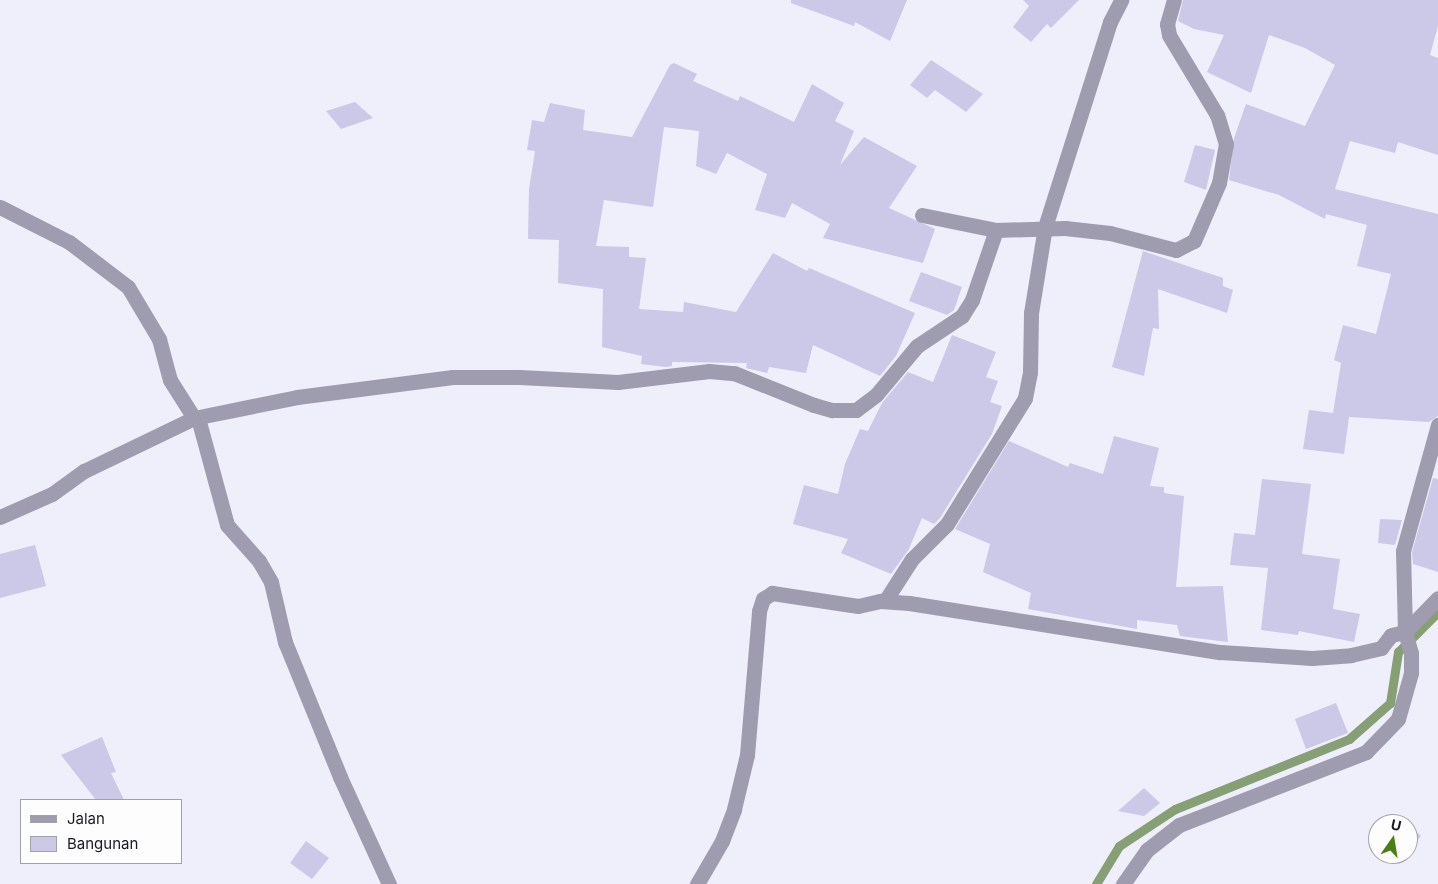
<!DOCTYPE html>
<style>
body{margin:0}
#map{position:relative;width:1438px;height:884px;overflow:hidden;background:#efeefb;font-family:Inter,sans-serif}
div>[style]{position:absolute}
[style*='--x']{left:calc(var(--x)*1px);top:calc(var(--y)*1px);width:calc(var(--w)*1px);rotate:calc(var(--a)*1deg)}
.stream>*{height:9px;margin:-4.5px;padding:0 4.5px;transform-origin:4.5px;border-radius:4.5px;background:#869f75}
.building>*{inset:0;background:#ccc8e7}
.street>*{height:15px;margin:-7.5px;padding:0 7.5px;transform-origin:7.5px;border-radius:7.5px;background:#9f9cb0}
span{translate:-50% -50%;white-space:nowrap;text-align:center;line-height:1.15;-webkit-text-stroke:4px #fdfdfd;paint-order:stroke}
.legend{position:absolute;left:20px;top:799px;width:162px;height:65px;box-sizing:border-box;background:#fdfdfd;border:1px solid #a2a1a6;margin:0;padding:6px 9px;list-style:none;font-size:15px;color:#1a1824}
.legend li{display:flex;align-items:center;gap:10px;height:25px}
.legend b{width:25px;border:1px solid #a2a1a6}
.north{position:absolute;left:1368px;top:814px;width:50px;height:50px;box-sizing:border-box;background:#fdfdfd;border:1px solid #a2a1a6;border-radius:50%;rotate:13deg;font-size:14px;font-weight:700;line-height:20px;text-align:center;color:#1a1824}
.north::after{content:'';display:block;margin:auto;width:18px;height:22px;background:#4b7f13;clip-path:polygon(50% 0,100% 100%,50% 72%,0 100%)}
</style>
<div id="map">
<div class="stream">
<i style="--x:1096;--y:884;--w:44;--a:-58.8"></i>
<i style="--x:1119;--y:846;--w:67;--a:-33.5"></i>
<i style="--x:1175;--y:809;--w:188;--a:-21.9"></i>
<i style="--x:1349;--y:739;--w:55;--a:-41.3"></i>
<i style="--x:1390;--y:703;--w:52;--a:-81.1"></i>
<i style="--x:1398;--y:652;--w:57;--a:-45"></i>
</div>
<div class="building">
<i style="clip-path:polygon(791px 0,907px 0,890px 41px,855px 22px,854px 26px,791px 3px)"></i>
<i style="clip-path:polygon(1023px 0,1079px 0,1051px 28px,1047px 24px,1031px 42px,1013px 27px,1029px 6px)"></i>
<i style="clip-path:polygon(1183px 0,1438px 0,1438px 26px,1430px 55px,1438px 58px,1438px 155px,1398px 142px,1395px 153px,1350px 141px,1335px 189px,1438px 214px,1438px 416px,1429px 422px,1349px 417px,1344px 454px,1303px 449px,1309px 410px,1333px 413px,1341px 363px,1334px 360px,1343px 325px,1376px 334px,1391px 274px,1357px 266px,1367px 225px,1326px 214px,1325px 219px,1279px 195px,1229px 180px,1234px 138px,1246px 104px,1305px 126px,1335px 65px,1305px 48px,1269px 35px,1251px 93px,1207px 72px,1224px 35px,1194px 29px,1178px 21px)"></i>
<i style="clip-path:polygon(931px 60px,983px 94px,966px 112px,935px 90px,927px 98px,910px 85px)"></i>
<i style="clip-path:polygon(674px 63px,697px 74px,693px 81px,738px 101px,740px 96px,794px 122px,812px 84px,844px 103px,835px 121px,854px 131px,840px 165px,864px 137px,917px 166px,889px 208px,935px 229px,923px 263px,823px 238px,830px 224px,792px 203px,785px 218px,755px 210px,767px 174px,727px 153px,716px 174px,696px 166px,699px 131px,664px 127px,653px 207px,604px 200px,596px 246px,629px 247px,629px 257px,646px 258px,639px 309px,683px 312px,684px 302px,736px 312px,773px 253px,807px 271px,809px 268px,915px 313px,896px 356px,880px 376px,813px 345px,806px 373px,769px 367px,767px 373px,746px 368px,747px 363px,672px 362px,672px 366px,666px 367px,641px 364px,642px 356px,602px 347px,603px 289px,558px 283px,559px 240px,528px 239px,529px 189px,535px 151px,527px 150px,532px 120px,544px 122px,550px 103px,585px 110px,583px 130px,632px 137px,670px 65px)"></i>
<i style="clip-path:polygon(355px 102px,373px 118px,341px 129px,326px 111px)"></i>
<i style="clip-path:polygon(1195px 145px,1215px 150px,1206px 190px,1184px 182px)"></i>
<i style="clip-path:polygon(1143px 251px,1223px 278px,1223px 286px,1233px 290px,1227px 313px,1158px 289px,1159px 329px,1153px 328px,1144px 376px,1112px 367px)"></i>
<i style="clip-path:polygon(921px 272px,962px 287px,954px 310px,947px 315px,909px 301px)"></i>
<i style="clip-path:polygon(952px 335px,996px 352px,986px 377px,998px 381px,990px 402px,1002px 406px,992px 434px,940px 518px,934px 524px,922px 518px,909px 549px,891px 574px,841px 553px,848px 539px,793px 524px,804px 485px,838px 494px,845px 464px,860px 429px,868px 431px,882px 403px,908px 372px,933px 382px)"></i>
<i style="clip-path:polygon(1114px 436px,1159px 448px,1150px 486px,1164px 487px,1164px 493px,1184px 496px,1176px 587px,1223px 586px,1228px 642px,1180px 636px,1177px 625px,1137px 620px,1137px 629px,1028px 609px,1031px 593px,983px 572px,990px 544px,955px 529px,1009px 441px,1068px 467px,1070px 463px,1103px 474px)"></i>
<i style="clip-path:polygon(1433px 478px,1438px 479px,1438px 572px,1413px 564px,1412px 552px)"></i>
<i style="clip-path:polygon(1262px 479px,1311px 484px,1302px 554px,1340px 559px,1333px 609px,1360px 614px,1354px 642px,1299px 631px,1298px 635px,1261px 630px,1268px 568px,1230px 565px,1234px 533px,1255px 535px)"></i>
<i style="clip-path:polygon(1380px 519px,1402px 520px,1395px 545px,1378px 543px)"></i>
<i style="clip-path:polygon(35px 545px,46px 586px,0 598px,0 554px)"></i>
<i style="clip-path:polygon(1336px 703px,1348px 733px,1306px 749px,1295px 719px)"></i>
<i style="clip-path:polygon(102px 737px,116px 772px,111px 773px,124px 800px,96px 800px,61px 755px)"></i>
<i style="clip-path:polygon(1144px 788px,1160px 803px,1144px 816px,1118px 811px)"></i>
<i style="clip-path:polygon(1404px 820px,1421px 836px,1408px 851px,1408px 824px,1400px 824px)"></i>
<i style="clip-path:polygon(306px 841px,329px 858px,312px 879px,290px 863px)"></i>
</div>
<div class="street">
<i style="--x:0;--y:207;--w:77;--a:26.9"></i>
<i style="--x:69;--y:242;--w:74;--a:37.3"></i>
<i style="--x:128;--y:287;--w:61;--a:59.2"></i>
<i style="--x:159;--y:339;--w:42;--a:75"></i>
<i style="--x:170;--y:380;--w:45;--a:57.7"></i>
<i style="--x:194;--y:418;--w:105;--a:-11.5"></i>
<i style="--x:297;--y:397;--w:157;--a:-7.3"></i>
<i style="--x:453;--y:377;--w:66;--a:0"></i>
<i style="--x:519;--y:377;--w:99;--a:2.9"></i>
<i style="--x:618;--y:382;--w:92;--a:-6.9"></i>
<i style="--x:709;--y:371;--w:25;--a:5"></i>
<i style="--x:734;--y:373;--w:86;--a:21.8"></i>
<i style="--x:814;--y:405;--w:19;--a:16"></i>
<i style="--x:832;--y:410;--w:24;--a:0"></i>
<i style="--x:856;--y:410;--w:25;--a:-37"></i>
<i style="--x:876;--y:395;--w:64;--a:-50.1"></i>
<i style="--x:917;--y:346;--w:54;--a:-33.7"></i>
<i style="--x:962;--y:316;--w:19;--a:-58"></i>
<i style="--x:972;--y:300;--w:74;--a:-71.1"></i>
<i style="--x:996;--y:230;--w:69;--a:-1.7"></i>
<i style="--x:1065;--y:228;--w:45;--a:6.3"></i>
<i style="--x:1110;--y:233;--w:68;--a:14.4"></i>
<i style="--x:1176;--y:250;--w:20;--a:-27"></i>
<i style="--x:1194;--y:241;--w:63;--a:-66.7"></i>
<i style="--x:1219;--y:183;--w:40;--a:-80"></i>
<i style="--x:1226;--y:144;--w:30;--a:-107"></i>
<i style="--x:1217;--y:115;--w:93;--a:-121"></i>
<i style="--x:1169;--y:35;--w:11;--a:-100"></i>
<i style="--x:1167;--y:24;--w:25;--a:-74"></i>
<i style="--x:922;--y:215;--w:76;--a:11.5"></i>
<i style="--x:198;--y:418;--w:111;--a:74.8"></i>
<i style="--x:227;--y:525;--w:48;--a:48.4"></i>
<i style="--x:259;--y:561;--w:24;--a:60"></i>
<i style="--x:271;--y:582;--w:62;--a:76.9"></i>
<i style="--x:285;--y:642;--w:146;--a:67.8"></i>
<i style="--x:340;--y:777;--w:118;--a:65.4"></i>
<i style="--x:0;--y:517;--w:57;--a:-23.9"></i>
<i style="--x:52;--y:494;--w:39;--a:-36"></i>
<i style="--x:84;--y:471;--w:122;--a:-25.7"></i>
<i style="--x:885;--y:601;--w:50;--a:-57.3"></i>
<i style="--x:912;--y:559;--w:49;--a:-45"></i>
<i style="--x:947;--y:524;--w:148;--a:-58.2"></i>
<i style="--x:1025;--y:398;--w:26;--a:-79"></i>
<i style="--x:1030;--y:372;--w:59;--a:-89"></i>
<i style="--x:1031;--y:313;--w:87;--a:-80.8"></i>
<i style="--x:1045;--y:227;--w:215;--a:-72.4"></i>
<i style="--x:1110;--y:22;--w:25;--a:-63"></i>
<i style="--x:697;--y:884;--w:50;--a:-59.8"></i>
<i style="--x:722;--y:841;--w:34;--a:-69"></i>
<i style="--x:734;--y:809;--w:56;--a:-76.5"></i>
<i style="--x:747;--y:755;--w:144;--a:-85.2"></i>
<i style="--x:759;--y:611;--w:13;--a:-72"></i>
<i style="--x:763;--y:599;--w:11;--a:-34"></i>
<i style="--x:772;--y:593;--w:87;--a:8.6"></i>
<i style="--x:858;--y:606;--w:23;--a:-13"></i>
<i style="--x:880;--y:601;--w:29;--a:4"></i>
<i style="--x:909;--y:603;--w:315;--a:9"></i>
<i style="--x:1220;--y:652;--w:92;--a:3.7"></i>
<i style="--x:1312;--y:658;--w:39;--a:-4"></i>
<i style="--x:1351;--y:655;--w:31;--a:-13"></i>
<i style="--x:1381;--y:648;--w:16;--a:-52"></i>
<i style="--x:1391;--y:635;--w:14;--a:-12"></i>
<i style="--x:1405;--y:632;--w:47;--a:-45.9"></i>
<i style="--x:1123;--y:884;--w:42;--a:-54.8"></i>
<i style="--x:1147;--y:850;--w:41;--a:-38"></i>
<i style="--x:1179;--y:825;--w:201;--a:-21.3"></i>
<i style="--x:1366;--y:752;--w:46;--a:-45.9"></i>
<i style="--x:1398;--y:719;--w:48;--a:-74.2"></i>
<i style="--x:1411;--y:673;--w:20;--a:-90"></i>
<i style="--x:1411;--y:653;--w:22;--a:-106"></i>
<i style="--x:1405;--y:632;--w:81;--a:-91.4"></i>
<i style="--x:1403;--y:551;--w:131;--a:-74.5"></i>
</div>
<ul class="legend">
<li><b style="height:6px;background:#9f9cb0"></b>Jalan</li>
<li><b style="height:14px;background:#ccc8e7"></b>Bangunan</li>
</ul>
<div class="north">U</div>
</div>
